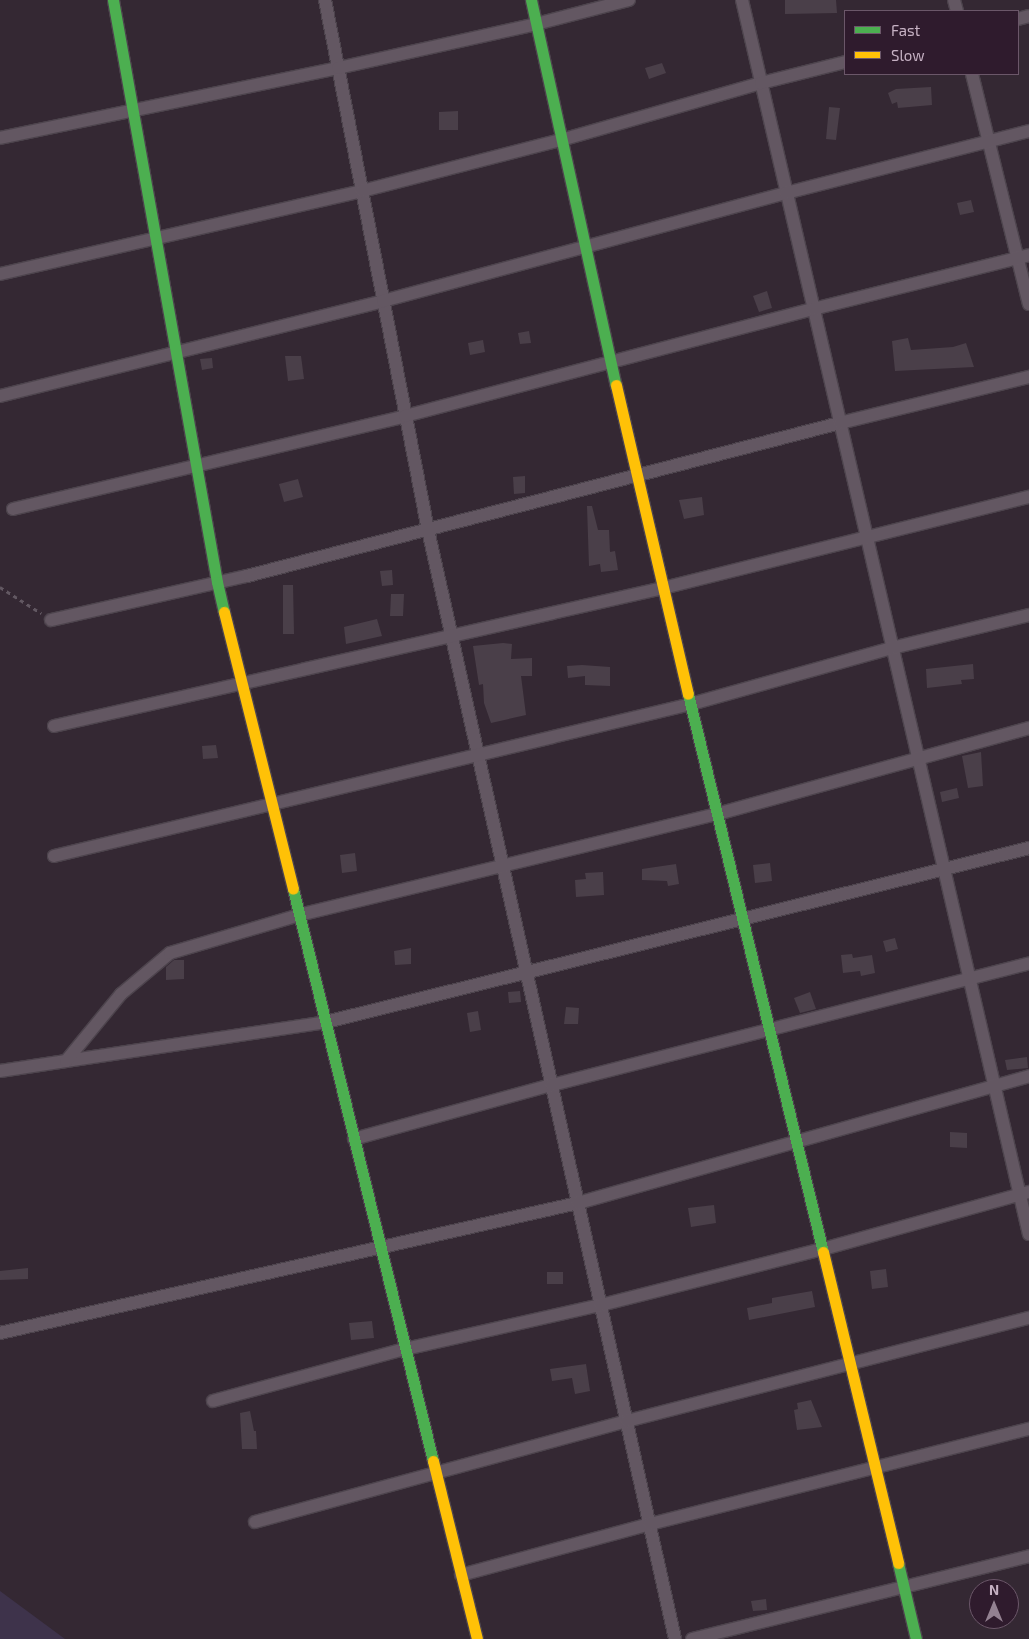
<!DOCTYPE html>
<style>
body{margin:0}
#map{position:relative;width:1029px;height:1639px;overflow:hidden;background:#342833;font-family:"Exo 2",sans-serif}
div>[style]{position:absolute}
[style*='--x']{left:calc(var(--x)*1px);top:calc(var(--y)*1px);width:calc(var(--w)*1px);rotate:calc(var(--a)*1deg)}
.green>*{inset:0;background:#3e334b}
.building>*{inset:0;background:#4a3f49}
.path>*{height:2.5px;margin-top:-1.25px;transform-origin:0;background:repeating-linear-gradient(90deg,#625862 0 4px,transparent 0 8px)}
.roads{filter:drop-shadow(1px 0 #4d444d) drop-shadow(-1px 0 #4d444d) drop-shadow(0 1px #4d444d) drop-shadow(0 -1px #4d444d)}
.street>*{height:12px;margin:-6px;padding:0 6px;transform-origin:6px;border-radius:6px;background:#635762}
.fast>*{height:11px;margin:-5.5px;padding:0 5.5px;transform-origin:5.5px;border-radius:5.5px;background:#4caf50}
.slow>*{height:11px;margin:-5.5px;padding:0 5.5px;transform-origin:5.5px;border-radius:5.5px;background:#ffc107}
span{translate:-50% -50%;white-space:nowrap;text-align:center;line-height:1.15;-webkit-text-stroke:4px #2f1b2d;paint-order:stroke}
.legend{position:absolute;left:844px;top:10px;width:175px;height:65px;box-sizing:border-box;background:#2f1b2d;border:1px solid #6b5769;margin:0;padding:6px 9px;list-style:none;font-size:15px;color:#c6b1c3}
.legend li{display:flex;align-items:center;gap:10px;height:25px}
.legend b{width:25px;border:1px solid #6b5769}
.north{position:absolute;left:969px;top:1579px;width:50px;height:50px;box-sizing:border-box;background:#2f1b2d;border:1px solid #6b5769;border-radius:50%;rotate:0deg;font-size:14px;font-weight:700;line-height:20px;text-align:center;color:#c6b1c3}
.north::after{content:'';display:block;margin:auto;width:18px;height:22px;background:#938191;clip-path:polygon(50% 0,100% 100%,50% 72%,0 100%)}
</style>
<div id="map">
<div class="green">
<i style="clip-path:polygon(0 1591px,65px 1639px,0 1639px)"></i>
</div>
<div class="building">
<i style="clip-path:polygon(785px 0,836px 0,837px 13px,785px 14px)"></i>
<i style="clip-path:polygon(662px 63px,666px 73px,649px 79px,645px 68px)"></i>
<i style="clip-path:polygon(931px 87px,932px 105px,898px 108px,897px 102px,892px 104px,888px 93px,896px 89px)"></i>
<i style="clip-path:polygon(829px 107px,840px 108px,836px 140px,826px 139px)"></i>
<i style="clip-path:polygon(458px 111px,458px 130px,439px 130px,439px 112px)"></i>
<i style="clip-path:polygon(971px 200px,974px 212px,960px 215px,957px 203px)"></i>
<i style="clip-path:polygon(767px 291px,772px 308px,759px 312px,753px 296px)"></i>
<i style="clip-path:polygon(529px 331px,531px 343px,520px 344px,518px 333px)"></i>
<i style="clip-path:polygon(908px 338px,911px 350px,953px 347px,966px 343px,974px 367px,895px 371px,892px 341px)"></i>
<i style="clip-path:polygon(483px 340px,485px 352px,470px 355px,468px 343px)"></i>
<i style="clip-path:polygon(285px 356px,301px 356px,304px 379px,288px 381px)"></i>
<i style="clip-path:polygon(212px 358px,213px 368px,202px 370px,200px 359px)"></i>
<i style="clip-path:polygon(525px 476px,525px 493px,514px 494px,513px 477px)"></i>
<i style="clip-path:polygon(298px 479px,303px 497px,284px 502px,279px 484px)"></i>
<i style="clip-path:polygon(702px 497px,704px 515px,684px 519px,679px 500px)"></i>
<i style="clip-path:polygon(587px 506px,592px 506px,598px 530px,609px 530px,610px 552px,615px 551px,618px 570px,601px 572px,600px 564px,589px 566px)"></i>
<i style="clip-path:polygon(392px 570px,393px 585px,382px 586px,380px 571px)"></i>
<i style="clip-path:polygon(283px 585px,293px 585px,294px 634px,283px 634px)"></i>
<i style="clip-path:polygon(391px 594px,404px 594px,403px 616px,390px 616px)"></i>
<i style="clip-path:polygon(377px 619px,382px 636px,346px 644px,344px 627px)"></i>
<i style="clip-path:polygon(503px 643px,512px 644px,511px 659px,532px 658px,532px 676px,521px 676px,526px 715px,491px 723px,484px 703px,483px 684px,479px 685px,473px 646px)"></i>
<i style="clip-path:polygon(973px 664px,974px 679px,961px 680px,962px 684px,927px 688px,926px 669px)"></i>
<i style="clip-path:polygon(582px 665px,610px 667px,610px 686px,585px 685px,585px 676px,568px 678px,567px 666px)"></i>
<i style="clip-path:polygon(216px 745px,218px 758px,203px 759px,202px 746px)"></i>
<i style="clip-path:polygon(981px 752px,983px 786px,968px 788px,962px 756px)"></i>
<i style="clip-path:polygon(957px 788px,959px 798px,942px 802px,940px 792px)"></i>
<i style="clip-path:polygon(355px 853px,357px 871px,342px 873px,340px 855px)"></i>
<i style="clip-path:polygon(770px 863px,772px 881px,755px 883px,753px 865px)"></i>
<i style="clip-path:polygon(676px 864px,679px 884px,668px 886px,667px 881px,642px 880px,642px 869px)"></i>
<i style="clip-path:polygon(603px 872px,604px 895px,576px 897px,575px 880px,586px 879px,585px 873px)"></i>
<i style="clip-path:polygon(895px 938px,898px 949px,886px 952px,883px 941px)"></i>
<i style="clip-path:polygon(411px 948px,411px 964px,395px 965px,394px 951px)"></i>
<i style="clip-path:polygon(852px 954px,853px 958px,872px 955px,875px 973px,861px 976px,860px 971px,843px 973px,841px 955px)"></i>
<i style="clip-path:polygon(174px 960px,184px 960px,184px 979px,166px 980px,166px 967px)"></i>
<i style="clip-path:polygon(520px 991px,521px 1002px,509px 1003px,508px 992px)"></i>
<i style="clip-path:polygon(810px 992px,816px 1009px,800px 1013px,794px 998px)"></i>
<i style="clip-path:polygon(566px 1007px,579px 1008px,578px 1024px,564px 1024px)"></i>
<i style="clip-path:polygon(478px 1011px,481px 1030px,470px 1032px,467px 1013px)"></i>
<i style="clip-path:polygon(1027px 1057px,1028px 1068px,1007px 1070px,1005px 1060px)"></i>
<i style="clip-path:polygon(950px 1132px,967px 1133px,967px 1148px,950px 1147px)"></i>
<i style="clip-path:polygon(714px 1205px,716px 1223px,691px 1227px,688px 1208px)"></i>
<i style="clip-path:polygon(28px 1268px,28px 1279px,0 1280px,0 1271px)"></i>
<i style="clip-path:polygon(886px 1269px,888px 1287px,872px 1289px,870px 1271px)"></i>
<i style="clip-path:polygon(547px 1272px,563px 1272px,563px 1284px,547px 1284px)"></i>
<i style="clip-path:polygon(812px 1291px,815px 1307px,749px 1320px,747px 1308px,772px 1303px,772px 1298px)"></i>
<i style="clip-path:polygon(372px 1321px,374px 1338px,351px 1340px,349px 1323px)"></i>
<i style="clip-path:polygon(586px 1364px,590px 1391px,575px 1394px,572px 1378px,552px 1381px,550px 1369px)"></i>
<i style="clip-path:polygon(811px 1400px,822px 1427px,797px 1430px,794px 1410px,798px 1409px,797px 1403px)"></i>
<i style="clip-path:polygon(250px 1411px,254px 1431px,256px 1431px,257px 1449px,242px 1449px,240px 1413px)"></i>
<i style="clip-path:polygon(766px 1599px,767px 1610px,753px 1611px,751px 1601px)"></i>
</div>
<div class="path">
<i style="--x:0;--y:587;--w:49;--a:32.4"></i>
</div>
<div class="roads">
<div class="street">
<i style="--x:325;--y:0;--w:540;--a:79"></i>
<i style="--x:428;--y:530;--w:1136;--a:77.44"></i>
<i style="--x:742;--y:0;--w:1267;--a:76.91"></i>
<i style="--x:954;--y:0;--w:11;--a:75"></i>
<i style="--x:1018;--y:19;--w:11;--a:-15"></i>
<i style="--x:972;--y:74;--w:237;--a:76.1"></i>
<i style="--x:0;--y:138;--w:345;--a:-11.7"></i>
<i style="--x:338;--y:68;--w:203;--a:-12.5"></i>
<i style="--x:536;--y:24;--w:96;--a:-14.5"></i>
<i style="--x:0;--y:274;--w:371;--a:-12.9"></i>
<i style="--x:362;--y:191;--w:205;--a:-14.4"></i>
<i style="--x:561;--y:140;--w:208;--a:-15.9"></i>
<i style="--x:761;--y:83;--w:87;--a:-14"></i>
<i style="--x:0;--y:396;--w:395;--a:-13.9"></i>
<i style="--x:383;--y:301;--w:417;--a:-15"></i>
<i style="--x:786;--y:193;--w:251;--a:-14.3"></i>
<i style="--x:13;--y:509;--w:403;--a:-13.3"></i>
<i style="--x:405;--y:416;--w:422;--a:-14.7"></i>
<i style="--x:813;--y:309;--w:223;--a:-14"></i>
<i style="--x:51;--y:620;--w:201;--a:-12.7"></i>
<i style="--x:247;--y:576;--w:612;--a:-14.47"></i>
<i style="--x:840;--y:423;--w:195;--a:-13.7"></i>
<i style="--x:54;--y:726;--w:624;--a:-12.77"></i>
<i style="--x:663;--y:588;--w:377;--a:-14"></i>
<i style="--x:54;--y:856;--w:655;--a:-13.42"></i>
<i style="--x:691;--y:704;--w:209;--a:-15.6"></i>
<i style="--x:892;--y:648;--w:141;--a:-13.5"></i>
<i style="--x:66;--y:1061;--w:263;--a:-8.5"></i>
<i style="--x:326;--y:1022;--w:724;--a:-13.9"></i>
<i style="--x:0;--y:1071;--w:67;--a:-8.6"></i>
<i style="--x:66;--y:1061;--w:87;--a:-50.6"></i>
<i style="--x:121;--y:994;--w:64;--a:-39.9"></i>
<i style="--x:170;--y:953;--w:134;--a:-16.4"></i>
<i style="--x:299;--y:915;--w:430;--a:-13.6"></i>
<i style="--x:717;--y:814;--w:324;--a:-15.4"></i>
<i style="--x:354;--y:1139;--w:205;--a:-15.3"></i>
<i style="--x:552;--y:1085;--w:492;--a:-14.3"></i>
<i style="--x:0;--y:1333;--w:592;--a:-12.68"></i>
<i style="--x:578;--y:1203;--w:469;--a:-15.7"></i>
<i style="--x:213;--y:1401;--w:199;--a:-15.2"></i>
<i style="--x:405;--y:1349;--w:201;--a:-12.7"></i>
<i style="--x:601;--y:1305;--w:229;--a:-14.2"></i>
<i style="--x:823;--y:1249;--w:214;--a:-15.5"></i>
<i style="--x:255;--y:1522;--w:385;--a:-15.2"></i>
<i style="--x:627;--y:1421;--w:415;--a:-14.4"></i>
<i style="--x:461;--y:1575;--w:196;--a:-15.1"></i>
<i style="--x:650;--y:1524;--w:391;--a:-14.1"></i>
<i style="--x:692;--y:1639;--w:347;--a:-13.8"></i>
</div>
<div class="fast">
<i style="--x:113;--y:0;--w:591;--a:79.87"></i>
<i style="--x:217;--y:582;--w:31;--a:77"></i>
<i style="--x:531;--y:0;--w:394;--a:77.6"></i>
<i style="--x:688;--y:694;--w:574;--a:76.4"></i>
<i style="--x:293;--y:889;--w:589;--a:76.25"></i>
<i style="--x:898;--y:1563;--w:78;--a:76.7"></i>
</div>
<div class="slow">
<i style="--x:616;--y:385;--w:317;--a:76.9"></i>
<i style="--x:224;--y:612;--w:285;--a:76"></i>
<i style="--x:823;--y:1252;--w:320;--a:76.4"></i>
<i style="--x:433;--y:1461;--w:183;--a:76.1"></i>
</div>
</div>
<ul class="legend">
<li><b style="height:6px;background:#4caf50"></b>Fast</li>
<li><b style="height:6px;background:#ffc107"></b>Slow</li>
</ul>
<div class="north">N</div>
</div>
